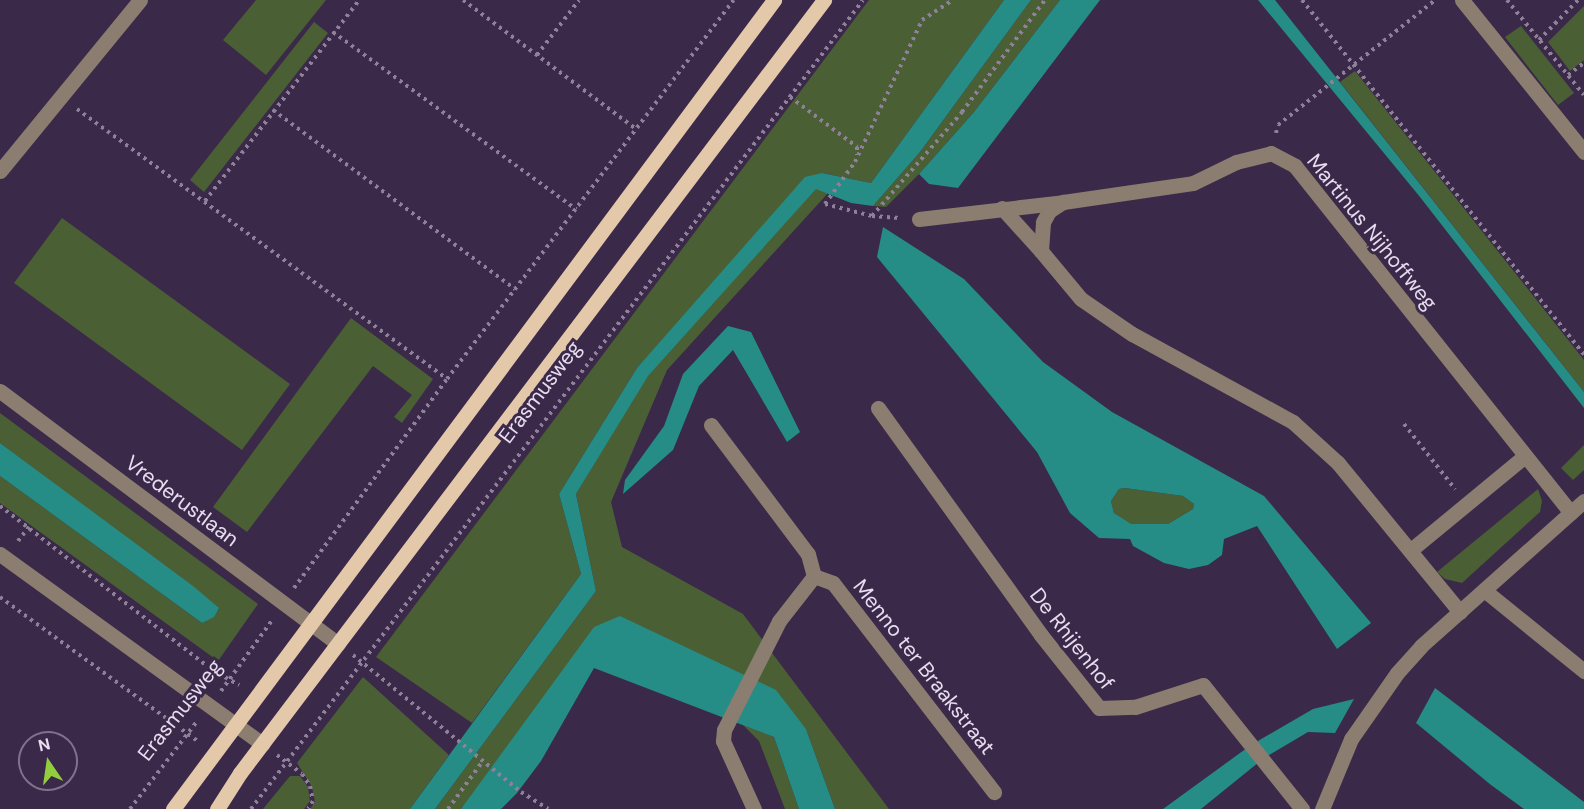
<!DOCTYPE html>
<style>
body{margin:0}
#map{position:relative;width:1584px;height:809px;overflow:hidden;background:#3b2949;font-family:"DM Sans",sans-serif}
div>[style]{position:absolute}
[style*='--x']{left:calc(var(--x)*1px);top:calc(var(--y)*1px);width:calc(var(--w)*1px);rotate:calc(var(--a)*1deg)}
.green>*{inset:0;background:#4b5f35}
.water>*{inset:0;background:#258c86}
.path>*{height:4px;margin-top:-2px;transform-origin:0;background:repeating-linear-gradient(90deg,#90819b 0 3px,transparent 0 7.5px)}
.minor>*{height:15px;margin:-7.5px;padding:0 7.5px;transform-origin:7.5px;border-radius:7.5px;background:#8b7d6f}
.major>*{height:15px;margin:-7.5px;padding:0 7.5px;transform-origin:7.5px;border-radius:7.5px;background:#e4c8aa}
span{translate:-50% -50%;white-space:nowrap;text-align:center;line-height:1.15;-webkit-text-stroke:6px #3b2949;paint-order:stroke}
.street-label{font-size:21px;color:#e7dcf0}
.north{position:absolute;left:18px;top:731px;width:60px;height:60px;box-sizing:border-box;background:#3b2949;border:2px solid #80718c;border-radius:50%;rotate:347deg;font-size:16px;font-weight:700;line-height:24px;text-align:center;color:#e7dcf0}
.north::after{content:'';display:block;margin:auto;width:21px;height:27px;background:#92cd3e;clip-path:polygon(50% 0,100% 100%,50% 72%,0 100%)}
</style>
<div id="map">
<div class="green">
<i style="clip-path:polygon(256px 0,326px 0,266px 75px,223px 40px)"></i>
<i style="clip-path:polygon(869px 0,1004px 0,871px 183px,822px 173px,637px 368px,559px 494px,581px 574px,472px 723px,376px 657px)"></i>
<i style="clip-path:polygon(1031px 0,1060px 0,974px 112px,919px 174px,886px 207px,873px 206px,920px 152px)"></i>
<i style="clip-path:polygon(1584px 6px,1584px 60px,1570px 71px,1548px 42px)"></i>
<i style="clip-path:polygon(314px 22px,328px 33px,204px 192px,190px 180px)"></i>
<i style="clip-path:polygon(1521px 26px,1574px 93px,1558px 105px,1505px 37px)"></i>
<i style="clip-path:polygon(1355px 71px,1584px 360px,1584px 392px,1340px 82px)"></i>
<i style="clip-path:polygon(816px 188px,829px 192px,667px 370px,611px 502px,622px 547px,743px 614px,889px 809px,835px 809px,806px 729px,620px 616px,461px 809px,435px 809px,596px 591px,576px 494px,647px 376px)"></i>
<i style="clip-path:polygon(62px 218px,290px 384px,242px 450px,14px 283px)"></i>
<i style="clip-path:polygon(351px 318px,433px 379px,402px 423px,394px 417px,412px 395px,373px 366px,247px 532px,213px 507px)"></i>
<i style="clip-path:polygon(0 413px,258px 604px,218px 661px,0 503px,0 476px,202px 623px,219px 609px,0 443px)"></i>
<i style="clip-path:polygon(1584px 445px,1584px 470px,1573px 480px,1561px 468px)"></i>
<i style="clip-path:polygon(1125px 488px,1183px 496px,1194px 504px,1193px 509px,1168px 524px,1130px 524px,1114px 513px,1111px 501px,1119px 489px)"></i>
<i style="clip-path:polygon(1538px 489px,1542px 501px,1540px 512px,1462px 583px,1445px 579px,1437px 572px)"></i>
<i style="clip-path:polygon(363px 677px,449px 755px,410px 809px,310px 809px,315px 802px,312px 787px,297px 763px)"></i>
<i style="clip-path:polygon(743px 725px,774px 737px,799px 809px,785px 809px,759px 741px)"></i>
<i style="clip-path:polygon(290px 776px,300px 776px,308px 787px,310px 801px,304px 809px,263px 809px)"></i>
</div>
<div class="water">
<i style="clip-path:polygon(1004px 0,1031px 0,920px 152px,873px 206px,851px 203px,816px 189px,648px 376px,576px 494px,596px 591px,435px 809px,410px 809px,581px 574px,559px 494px,637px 368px,805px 177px,822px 173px,871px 183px)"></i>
<i style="clip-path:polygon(1060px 0,1100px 0,958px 188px,929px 184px,919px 174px,974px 112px)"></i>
<i style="clip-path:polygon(1258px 0,1275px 0,1584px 392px,1584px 408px,1420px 197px)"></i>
<i style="clip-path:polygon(evenodd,883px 227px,964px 279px,1043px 362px,1112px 412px,1264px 496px,1371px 623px,1337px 649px,1257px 526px,1224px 539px,1222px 555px,1208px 565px,1189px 569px,1164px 563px,1133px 546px,1130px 539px,1099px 538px,1070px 513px,1037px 452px,877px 257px,883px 227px,1125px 488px,1183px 496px,1194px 504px,1193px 509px,1168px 524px,1131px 524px,1114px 513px,1111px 501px,1119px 489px,1125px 488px)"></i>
<i style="clip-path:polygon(728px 326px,751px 332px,800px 432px,787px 442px,733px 350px,699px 386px,673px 450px,623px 494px,625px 480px,664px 426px,683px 374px)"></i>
<i style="clip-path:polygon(0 443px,193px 586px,219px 608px,214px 617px,202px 623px,0 476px)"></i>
<i style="clip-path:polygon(620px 616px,776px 690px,806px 729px,835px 809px,799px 809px,774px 737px,594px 668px,541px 761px,517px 793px,501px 809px,461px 809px,594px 627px)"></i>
<i style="clip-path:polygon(1435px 688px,1584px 802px,1584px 809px,1524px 809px,1491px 785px,1416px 723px)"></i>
<i style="clip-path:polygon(1354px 699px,1335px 733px,1308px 732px,1264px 758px,1201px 809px,1163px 809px,1251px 745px,1313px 709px)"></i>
</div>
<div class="path">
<i style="--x:463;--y:0;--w:216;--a:36.7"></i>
<i style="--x:1302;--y:0;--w:453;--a:51.5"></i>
<i style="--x:1507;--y:0;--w:122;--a:51"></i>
<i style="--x:333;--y:32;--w:301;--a:36.1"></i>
<i style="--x:1539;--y:40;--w:56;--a:-45.7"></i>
<i style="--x:537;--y:55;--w:69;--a:-52.6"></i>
<i style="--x:1568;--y:75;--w:20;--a:-37"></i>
<i style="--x:790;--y:97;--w:84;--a:36.7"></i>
<i style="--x:857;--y:147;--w:8;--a:90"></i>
<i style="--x:77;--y:109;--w:458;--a:36.1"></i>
<i style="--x:273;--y:110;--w:301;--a:36.5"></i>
<i style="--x:1276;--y:133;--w:8;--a:-76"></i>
<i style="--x:1278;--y:125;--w:201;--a:-38.5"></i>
<i style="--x:205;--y:201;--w:253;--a:-52.5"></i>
<i style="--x:825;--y:204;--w:52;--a:-54.5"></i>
<i style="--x:855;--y:162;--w:157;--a:-64.7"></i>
<i style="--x:922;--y:20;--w:37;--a:-33"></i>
<i style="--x:825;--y:204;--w:49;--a:14.3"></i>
<i style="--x:872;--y:216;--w:28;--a:4"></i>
<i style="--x:872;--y:216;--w:138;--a:-49.1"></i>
<i style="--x:962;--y:112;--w:139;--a:-53.5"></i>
<i style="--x:1404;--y:424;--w:83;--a:51.9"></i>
<i style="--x:0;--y:506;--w:268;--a:37.7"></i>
<i style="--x:212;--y:670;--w:31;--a:29"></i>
<i style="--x:18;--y:541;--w:18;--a:-52"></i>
<i style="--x:294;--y:588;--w:259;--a:-53.8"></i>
<i style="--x:447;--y:379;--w:475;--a:-52.9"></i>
<i style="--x:0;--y:597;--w:246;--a:36.1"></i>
<i style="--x:353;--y:655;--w:217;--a:39.2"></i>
<i style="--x:521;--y:792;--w:32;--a:32"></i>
<i style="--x:221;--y:691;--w:89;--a:-54.2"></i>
<i style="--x:277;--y:755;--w:31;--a:37"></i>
<i style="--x:302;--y:774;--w:14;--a:56"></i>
<i style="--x:310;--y:786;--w:15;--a:79"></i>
<i style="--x:313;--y:801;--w:9;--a:122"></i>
<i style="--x:130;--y:809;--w:112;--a:-52.6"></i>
<i style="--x:251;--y:809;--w:1014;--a:-52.89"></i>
<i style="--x:448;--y:809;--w:58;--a:-54.1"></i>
</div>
<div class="minor">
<i style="--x:1462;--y:0;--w:195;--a:51.2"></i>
<i style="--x:0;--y:171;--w:221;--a:-50.7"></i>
<i style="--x:1002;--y:208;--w:58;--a:47.8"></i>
<i style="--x:919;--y:219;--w:145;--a:-6.7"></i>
<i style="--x:0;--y:391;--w:422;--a:36.8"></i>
<i style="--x:878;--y:408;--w:279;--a:54.3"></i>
<i style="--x:1041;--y:635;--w:93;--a:51.5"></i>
<i style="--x:1099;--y:708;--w:36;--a:-2"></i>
<i style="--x:1135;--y:707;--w:71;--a:-17.9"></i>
<i style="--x:1203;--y:685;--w:159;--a:51.4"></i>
<i style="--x:711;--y:425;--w:161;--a:53.1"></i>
<i style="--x:808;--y:554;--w:23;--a:75"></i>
<i style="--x:814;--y:576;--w:20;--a:20"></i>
<i style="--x:833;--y:583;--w:264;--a:52.4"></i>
<i style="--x:1412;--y:549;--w:146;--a:-39.5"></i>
<i style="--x:0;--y:554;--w:324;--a:35.9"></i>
<i style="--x:1484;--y:590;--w:129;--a:39"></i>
<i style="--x:1460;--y:612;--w:193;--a:-129.3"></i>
<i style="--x:1338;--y:463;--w:61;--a:-137.7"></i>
<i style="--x:1293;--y:422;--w:183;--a:-151.3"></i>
<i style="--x:1132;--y:334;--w:62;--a:-145.5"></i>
<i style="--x:1081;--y:299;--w:62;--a:-129.8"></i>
<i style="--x:1041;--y:251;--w:29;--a:-86"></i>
<i style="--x:1043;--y:222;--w:13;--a:-61"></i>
<i style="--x:1049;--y:211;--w:17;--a:-33"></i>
<i style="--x:1063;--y:202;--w:131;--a:-8.3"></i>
<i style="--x:1193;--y:183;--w:48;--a:-26"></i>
<i style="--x:1236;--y:162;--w:36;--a:-14"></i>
<i style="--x:1271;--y:153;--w:27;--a:28"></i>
<i style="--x:1295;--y:166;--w:443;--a:51.5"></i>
<i style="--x:754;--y:809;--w:75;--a:-114.5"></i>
<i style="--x:723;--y:741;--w:11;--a:-85"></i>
<i style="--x:724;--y:730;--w:122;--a:-63.2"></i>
<i style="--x:779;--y:621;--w:57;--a:-52.1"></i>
<i style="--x:1322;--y:809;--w:76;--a:-67.5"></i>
<i style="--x:1351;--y:739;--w:80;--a:-55.1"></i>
<i style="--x:1397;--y:673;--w:36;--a:-48"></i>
<i style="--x:1421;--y:646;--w:218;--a:-41.7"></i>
</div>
<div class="major">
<i style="--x:173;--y:809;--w:1008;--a:-53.39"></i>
<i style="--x:217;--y:809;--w:43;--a:-57.4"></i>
<i style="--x:240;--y:773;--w:969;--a:-52.93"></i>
</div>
<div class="street-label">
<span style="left:1372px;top:232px;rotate:51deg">Martinus Nijhoffweg</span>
<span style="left:540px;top:392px;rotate:-53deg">Erasmusweg</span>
<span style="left:182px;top:501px;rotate:37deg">Vrederustlaan</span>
<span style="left:1072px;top:639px;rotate:52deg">De Rhijenhof</span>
<span style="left:924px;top:667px;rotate:52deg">Menno ter Braakstraat</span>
<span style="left:180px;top:710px;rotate:-52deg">Erasmusweg</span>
</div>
<div class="north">N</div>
</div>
